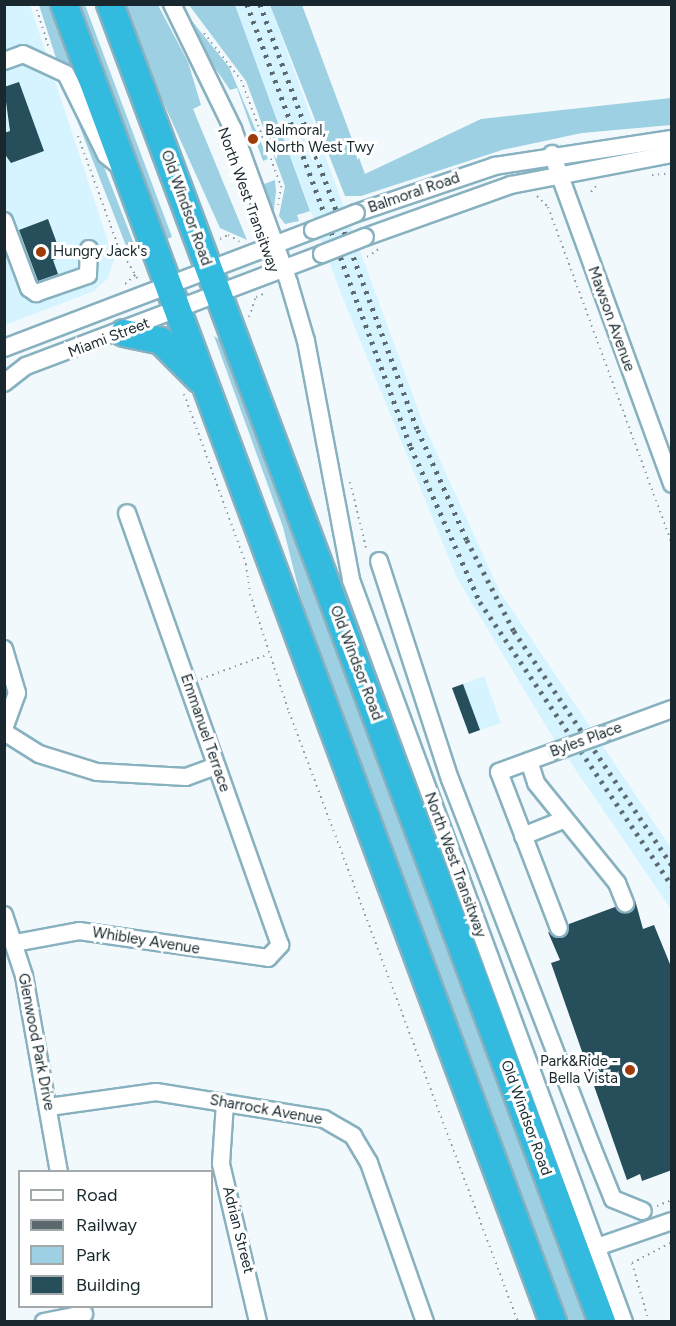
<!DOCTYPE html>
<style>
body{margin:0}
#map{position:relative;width:676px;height:1326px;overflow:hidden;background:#f1f9fc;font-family:Figtree,sans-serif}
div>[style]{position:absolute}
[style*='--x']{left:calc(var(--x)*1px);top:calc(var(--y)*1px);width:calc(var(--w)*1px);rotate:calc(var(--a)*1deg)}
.built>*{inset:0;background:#d5f4ff}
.green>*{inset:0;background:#9dd0e2}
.building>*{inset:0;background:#274e5b}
.path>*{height:2px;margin-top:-1px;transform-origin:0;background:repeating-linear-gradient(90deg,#929da1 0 1.5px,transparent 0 6px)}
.roads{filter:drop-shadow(2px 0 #88b1c0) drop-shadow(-2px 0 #88b1c0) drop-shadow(0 2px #88b1c0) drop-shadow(0 -2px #88b1c0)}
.minor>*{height:16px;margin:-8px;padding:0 8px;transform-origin:8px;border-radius:8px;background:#fff}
.highway>*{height:26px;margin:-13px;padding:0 13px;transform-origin:13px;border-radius:13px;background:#32badf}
.rail>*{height:4.5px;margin-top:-2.25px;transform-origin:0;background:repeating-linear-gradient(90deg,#5b696e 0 3px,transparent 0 9px)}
.bridges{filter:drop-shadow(2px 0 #88b1c0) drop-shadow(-2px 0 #88b1c0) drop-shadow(0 2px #88b1c0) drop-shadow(0 -2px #88b1c0)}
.minor-bridge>*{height:16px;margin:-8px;padding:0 8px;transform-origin:8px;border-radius:8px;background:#fff}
.dots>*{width:16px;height:16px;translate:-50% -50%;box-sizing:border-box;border:3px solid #fff;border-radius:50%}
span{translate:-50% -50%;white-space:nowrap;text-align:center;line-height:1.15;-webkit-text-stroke:6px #fff;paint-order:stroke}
.poi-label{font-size:15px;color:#18282e}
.left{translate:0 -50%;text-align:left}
.right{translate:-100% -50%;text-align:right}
.street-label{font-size:15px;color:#18282e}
.frame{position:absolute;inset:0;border:6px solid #18282e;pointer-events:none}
.legend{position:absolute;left:18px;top:1170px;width:195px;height:138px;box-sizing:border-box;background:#fff;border:2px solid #a3a9ab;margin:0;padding:8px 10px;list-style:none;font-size:18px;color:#18282e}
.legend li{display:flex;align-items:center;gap:12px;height:30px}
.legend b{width:30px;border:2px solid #a3a9ab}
</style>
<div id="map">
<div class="built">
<i style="clip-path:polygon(5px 5px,30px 5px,114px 260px,108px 278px,94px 291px,5px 325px)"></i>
<i style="clip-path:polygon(235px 5px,270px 5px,423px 423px,500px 592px,671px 848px,671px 909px,549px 731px,457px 578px,340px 291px)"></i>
<i style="clip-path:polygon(484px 676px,501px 723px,469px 734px,452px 688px)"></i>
</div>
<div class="green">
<i style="clip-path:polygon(39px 5px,50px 5px,95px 119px,68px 65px,56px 58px)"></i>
<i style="clip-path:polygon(76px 5px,85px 5px,172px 237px,162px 241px)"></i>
<i style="clip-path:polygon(126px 5px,158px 5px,188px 62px,201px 105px,193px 109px,247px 240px,220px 228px,146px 64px)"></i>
<i style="clip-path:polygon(179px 5px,229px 67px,268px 159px,263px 161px,237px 88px,230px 90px,211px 62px)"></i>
<i style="clip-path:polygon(189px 5px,235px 5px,310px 211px,297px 215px,299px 221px,285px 224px,279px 216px,285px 186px,246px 81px)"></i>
<i style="clip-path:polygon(270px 5px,302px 5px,365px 174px,481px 119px,671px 98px,671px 125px,582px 133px,502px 150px,361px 196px,345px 196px)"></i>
<i style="clip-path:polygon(61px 79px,92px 136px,134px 244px,142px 251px,130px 256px)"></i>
<i style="clip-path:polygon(275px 180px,276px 192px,273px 216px,264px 184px)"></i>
<i style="clip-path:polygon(214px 336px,223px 342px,588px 1321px,563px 1321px,300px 595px,283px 527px)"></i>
</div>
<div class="building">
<i style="clip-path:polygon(19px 82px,44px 151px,11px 163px,4px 153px,4px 133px,10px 131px,4px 87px)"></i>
<i style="clip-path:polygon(48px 219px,62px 257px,53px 260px,58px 274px,38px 281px,19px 230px)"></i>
<i style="clip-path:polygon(463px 684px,480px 730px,469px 734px,452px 688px)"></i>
<i style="clip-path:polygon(635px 900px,643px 929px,654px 925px,672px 969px,672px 1170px,642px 1181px,640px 1174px,627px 1180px,551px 963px,560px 960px,548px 932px,562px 938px,569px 924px,615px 907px,628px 913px)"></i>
</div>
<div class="path">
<i style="--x:35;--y:4;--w:46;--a:72.3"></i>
<i style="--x:204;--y:33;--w:60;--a:51.8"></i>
<i style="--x:241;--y:80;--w:113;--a:69.3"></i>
<i style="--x:281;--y:186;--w:19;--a:99"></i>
<i style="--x:78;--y:136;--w:117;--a:70"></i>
<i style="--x:118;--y:246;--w:41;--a:59"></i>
<i style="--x:652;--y:175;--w:20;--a:-6"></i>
<i style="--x:591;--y:192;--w:9;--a:-49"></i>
<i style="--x:537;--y:196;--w:16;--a:45"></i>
<i style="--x:548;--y:207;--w:359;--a:69.8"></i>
<i style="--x:220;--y:239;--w:9;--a:-27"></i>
<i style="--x:228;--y:235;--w:13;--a:29"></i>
<i style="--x:367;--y:257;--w:14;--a:-34"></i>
<i style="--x:125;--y:284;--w:15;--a:-42"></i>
<i style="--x:249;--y:317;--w:21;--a:-71"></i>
<i style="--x:256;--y:297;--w:9;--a:-21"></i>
<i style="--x:184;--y:394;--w:181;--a:70"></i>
<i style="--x:246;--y:564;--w:30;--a:82"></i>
<i style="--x:250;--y:594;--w:124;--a:71.7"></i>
<i style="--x:289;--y:712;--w:652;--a:69.42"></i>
<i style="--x:350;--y:482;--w:72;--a:76.3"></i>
<i style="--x:201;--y:679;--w:72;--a:-20.2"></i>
<i style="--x:657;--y:1206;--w:16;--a:-22"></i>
<i style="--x:649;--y:1322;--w:61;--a:-106.1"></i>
<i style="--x:632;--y:1263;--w:45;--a:-27.7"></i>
</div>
<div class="roads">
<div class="minor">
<i style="--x:172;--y:4;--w:139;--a:64"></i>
<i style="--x:233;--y:129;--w:164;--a:70"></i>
<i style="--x:289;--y:283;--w:60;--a:73.7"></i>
<i style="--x:306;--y:341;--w:243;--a:79.3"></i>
<i style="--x:351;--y:580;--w:791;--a:69.8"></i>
<i style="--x:4;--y:61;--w:20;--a:-20"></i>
<i style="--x:23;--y:54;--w:47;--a:24.9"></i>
<i style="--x:66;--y:74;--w:90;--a:63.7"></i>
<i style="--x:106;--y:155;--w:21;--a:39"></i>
<i style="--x:552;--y:154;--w:351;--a:70"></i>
<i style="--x:356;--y:213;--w:147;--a:-18.7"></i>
<i style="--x:495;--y:166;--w:179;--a:-8.7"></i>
<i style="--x:4;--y:221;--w:72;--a:69.5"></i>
<i style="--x:29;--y:288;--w:9;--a:36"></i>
<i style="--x:36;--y:293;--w:55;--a:-19.1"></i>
<i style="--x:88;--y:275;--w:26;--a:-88"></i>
<i style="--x:365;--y:237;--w:155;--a:-19.6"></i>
<i style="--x:511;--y:185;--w:164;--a:-10.9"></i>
<i style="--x:4;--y:348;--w:331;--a:-20.9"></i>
<i style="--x:4;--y:383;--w:28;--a:-38"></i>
<i style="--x:26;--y:366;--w:316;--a:-20.7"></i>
<i style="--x:379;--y:561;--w:229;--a:72"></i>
<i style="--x:450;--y:779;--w:394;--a:68.9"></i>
<i style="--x:592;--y:1147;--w:56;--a:68"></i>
<i style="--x:613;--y:1199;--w:32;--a:22"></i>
<i style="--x:4;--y:649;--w:46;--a:73.5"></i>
<i style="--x:17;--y:693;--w:37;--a:110"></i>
<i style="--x:4;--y:732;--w:41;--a:32.2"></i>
<i style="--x:39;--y:754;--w:61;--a:17.2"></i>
<i style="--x:97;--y:772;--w:89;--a:3.2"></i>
<i style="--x:186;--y:777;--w:32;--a:-20"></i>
<i style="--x:601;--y:735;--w:76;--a:-20.1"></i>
<i style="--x:559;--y:750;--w:64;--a:159.9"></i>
<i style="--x:499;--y:772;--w:167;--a:69"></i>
<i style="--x:529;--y:761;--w:23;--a:72"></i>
<i style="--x:536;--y:783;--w:129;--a:51"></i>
<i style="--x:617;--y:883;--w:22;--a:68"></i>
<i style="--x:523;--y:836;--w:43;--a:-21.8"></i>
<i style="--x:4;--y:915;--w:64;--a:71.8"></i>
<i style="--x:24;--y:976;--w:199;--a:79.9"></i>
<i style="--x:15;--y:943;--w:65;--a:-10.6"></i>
<i style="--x:79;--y:931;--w:191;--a:8.1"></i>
<i style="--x:268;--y:958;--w:18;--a:-47"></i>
<i style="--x:280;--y:945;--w:458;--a:-109.5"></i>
<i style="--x:225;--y:1103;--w:61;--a:93.8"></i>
<i style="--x:221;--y:1164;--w:162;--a:76.8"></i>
<i style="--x:49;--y:1107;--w:108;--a:-8"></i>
<i style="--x:156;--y:1092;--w:170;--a:9.1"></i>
<i style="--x:324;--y:1119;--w:34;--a:30"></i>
<i style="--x:353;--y:1136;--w:31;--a:59"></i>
<i style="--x:369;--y:1163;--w:169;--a:70.6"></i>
<i style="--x:597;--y:1247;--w:79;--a:-19.1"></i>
<i style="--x:44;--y:1322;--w:41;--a:-11.3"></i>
</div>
<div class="highway">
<i style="--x:64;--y:4;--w:1406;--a:69.64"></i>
<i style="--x:110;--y:4;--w:1407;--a:69.53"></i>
<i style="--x:124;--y:333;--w:38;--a:12"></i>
<i style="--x:161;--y:341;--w:54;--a:45"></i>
</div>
</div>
<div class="rail">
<i style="--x:247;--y:4;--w:472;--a:69.7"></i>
<i style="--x:411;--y:447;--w:170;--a:66"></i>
<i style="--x:480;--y:602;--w:343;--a:55.9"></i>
<i style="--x:260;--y:4;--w:454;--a:69.7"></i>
<i style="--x:418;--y:430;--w:120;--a:66"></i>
<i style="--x:467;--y:540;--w:102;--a:62.7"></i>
<i style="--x:514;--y:631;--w:282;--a:56"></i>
</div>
<div class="bridges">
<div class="minor-bridge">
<i style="--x:313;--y:230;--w:46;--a:-21.6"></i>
<i style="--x:322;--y:254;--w:46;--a:-21.6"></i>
<i style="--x:559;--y:750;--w:45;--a:-19.7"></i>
</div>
</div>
<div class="dots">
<i style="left:253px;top:139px;background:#9f3b09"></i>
<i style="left:41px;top:252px;background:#9f3b09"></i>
<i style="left:630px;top:1070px;background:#9f3b09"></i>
</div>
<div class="poi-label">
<span class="left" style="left:265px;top:139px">Balmoral,<br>North West Twy</span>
<span class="left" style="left:53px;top:252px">Hungry Jack's</span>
<span class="right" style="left:618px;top:1070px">Park&amp;Ride -<br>Bella Vista</span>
</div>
<div class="street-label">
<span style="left:414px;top:193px;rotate:-19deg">Balmoral Road</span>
<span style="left:248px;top:200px;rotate:70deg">North West Transitway</span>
<span style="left:186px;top:208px;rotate:70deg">Old Windsor Road</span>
<span style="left:611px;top:319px;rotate:70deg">Mawson Avenue</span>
<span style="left:109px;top:338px;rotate:-21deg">Miami Street</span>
<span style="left:356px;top:663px;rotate:69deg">Old Windsor Road</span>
<span style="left:205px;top:733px;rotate:71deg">Emmanuel Terrace</span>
<span style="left:586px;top:740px;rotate:-20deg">Byles Place</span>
<span style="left:455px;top:865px;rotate:70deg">North West Transitway</span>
<span style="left:146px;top:941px;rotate:9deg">Whibley Avenue</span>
<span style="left:36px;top:1042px;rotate:79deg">Glenwood Park Drive</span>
<span style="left:266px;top:1110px;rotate:10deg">Sharrock Avenue</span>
<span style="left:526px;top:1118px;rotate:70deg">Old Windsor Road</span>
<span style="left:238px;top:1230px;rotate:76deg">Adrian Street</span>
</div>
<div class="frame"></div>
<ul class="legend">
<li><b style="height:8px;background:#fff"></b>Road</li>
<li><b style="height:8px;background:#5b696e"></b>Railway</li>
<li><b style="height:16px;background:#9dd0e2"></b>Park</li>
<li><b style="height:16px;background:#274e5b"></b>Building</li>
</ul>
</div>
